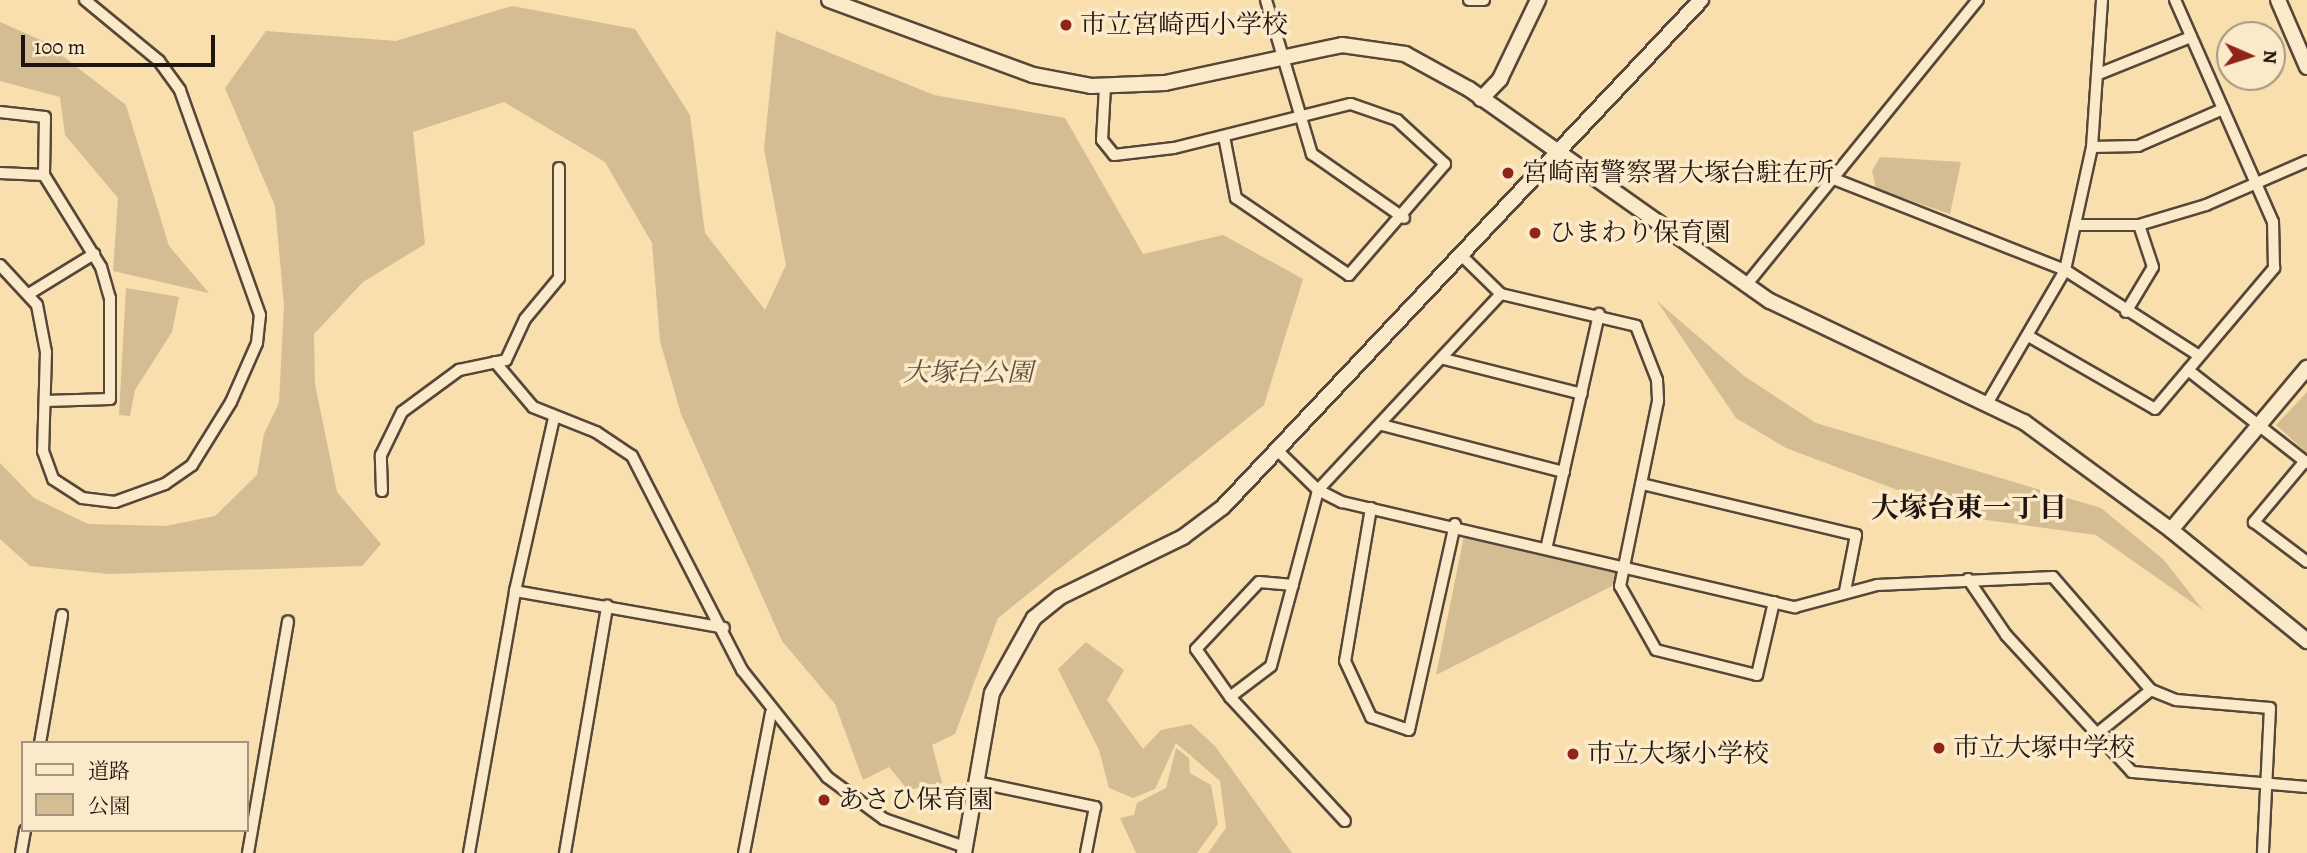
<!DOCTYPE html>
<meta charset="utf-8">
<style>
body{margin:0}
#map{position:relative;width:2307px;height:853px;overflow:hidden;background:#f9deae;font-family:Alegreya,"Noto Serif JP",serif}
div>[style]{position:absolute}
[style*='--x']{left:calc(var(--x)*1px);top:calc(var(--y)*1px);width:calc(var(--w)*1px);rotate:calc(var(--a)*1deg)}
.green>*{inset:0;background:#d4bc93}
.roads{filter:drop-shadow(2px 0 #564738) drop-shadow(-2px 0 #564738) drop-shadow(0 2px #564738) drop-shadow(0 -2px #564738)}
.minor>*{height:10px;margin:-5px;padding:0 5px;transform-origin:5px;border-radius:5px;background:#fbeaca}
.tertiary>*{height:14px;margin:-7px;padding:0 7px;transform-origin:7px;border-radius:7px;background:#fbeaca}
.dots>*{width:19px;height:19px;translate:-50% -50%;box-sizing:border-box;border:4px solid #fbeaca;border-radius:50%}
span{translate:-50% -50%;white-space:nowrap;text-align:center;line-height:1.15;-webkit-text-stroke:7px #fbeaca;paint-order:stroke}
.poi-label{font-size:26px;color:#201510}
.left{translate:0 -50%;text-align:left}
.park-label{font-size:26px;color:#5f4f3e;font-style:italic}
.neighbourhood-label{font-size:28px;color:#201510;font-weight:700}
.legend{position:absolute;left:21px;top:741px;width:228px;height:91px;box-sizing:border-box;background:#fbeaca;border:2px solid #a39580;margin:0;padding:9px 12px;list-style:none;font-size:21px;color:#201510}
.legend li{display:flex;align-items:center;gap:14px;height:35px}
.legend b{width:35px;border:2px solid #a39580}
.north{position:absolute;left:2216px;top:21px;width:70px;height:70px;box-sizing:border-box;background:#fbeaca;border:2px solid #a39580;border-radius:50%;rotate:93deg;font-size:19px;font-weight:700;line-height:28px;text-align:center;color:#201510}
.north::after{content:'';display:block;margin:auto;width:24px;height:32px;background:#8f2418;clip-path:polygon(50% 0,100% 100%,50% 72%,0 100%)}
.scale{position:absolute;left:21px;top:35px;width:194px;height:32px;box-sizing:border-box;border:4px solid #201510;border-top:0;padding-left:9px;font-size:21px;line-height:24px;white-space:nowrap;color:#201510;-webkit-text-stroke:5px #fbeaca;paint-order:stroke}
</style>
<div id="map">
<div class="green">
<i style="clip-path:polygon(512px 6px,635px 29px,690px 115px,705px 233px,765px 310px,786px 265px,764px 149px,776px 31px,934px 95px,1065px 118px,1143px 254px,1223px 235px,1303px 279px,1264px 405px,998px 618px,955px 734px,932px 745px,942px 783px,908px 790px,889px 767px,863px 780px,835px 704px,782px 641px,681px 414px,660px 341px,652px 243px,605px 162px,504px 102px,413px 132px,425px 244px,363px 282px,314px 334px,315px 384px,337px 492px,381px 544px,362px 566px,109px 574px,30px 566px,0 539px,0 463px,34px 498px,88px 524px,166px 526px,215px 516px,257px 475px,264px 434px,279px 403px,284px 305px,275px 206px,225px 88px,266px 31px,396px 41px)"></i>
<i style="clip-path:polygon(0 22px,43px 41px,126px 105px,169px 246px,209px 293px,113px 271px,118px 198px,65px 135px,60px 97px,0 81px)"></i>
<i style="clip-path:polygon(1880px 157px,1961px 162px,1950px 214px,1876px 189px,1872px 171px)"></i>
<i style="clip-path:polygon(126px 288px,179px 297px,172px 332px,135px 390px,130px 416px,119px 415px)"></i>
<i style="clip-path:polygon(1657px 301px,1744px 376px,1816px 423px,2101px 508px,2164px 560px,2203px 610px,2096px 535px,1972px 518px,1786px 448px,1736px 418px)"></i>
<i style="clip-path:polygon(2307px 392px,2307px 453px,2276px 425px)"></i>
<i style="clip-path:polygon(1464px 536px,1475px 536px,1617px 569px,1612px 586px,1436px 675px)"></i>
<i style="clip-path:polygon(1086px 642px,1124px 670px,1107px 700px,1143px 749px,1161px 730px,1191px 724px,1215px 746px,1292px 853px,1208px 853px,1226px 828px,1220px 781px,1176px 743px,1155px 789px,1133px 798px,1109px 788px,1099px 750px,1058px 669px)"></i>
<i style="clip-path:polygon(1176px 748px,1189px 758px,1190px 773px,1211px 785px,1218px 824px,1197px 853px,1136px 853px,1120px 818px,1134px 815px,1137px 803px,1166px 788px)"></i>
</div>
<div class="roads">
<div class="minor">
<i style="--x:1266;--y:0;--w:161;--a:73.4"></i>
<i style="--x:1312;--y:154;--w:112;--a:34.8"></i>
<i style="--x:1469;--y:0;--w:15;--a:0"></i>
<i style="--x:2101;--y:73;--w:97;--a:-21.8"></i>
<i style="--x:1105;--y:87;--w:53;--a:93.2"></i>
<i style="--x:1102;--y:140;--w:19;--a:51"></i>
<i style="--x:1114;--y:155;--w:60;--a:-6.7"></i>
<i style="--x:1174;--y:148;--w:182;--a:-14"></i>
<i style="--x:1351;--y:104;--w:49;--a:19.2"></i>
<i style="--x:1397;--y:120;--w:65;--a:42.5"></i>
<i style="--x:1445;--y:164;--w:147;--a:130.9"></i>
<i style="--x:1349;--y:275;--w:137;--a:-145.7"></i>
<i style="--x:1236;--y:198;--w:63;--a:-101"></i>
<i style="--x:0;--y:112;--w:45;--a:6.3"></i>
<i style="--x:45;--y:117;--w:58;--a:91"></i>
<i style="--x:44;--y:175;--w:108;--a:58.2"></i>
<i style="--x:101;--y:267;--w:32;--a:74"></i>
<i style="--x:110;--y:298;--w:101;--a:90"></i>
<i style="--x:110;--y:399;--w:65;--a:178.2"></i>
<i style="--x:2092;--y:147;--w:46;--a:-1.2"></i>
<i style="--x:2138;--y:146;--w:93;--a:-23.5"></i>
<i style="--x:0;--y:173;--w:44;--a:2.6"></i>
<i style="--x:1834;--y:179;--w:248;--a:21.5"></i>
<i style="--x:2065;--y:270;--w:158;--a:32.6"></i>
<i style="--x:2075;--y:225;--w:64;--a:0"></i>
<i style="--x:2139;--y:225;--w:70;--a:-16.6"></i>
<i style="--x:2206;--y:205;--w:110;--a:-23.5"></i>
<i style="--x:1462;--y:256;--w:54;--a:44.3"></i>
<i style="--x:1501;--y:294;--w:139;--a:13.3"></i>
<i style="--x:1636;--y:326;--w:58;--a:68.7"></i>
<i style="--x:1657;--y:380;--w:21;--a:87"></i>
<i style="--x:1658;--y:401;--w:189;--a:101.6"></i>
<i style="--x:1620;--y:586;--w:73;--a:60.6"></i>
<i style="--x:1656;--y:650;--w:104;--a:13.9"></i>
<i style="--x:1757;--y:675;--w:75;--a:-76.9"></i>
<i style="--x:0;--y:265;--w:54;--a:47.2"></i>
<i style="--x:37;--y:305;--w:48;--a:79.2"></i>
<i style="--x:46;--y:352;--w:99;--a:91.7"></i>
<i style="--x:43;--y:451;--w:30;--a:70"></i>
<i style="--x:53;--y:479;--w:35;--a:33"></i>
<i style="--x:82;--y:498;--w:33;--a:7"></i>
<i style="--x:115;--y:502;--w:53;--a:-19.8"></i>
<i style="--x:165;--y:484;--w:33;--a:-35"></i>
<i style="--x:192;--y:465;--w:74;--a:-58.2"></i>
<i style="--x:231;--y:402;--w:64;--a:-66.2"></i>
<i style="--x:257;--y:343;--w:28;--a:-84"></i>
<i style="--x:260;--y:315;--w:239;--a:-109.6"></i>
<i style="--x:180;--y:90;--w:36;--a:-126"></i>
<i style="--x:159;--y:61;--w:96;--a:-140.5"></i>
<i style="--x:1747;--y:284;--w:366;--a:-50.9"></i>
<i style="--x:32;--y:292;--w:73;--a:-31.5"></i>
<i style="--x:2126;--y:312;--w:52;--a:-59"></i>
<i style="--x:2153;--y:267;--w:44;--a:-108.4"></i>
<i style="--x:2030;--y:337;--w:144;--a:29.9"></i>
<i style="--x:2155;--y:409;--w:185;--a:-49.8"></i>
<i style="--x:2274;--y:268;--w:46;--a:-91.2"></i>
<i style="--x:2273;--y:222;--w:243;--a:-113.8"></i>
<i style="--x:1444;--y:359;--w:142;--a:14.2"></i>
<i style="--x:495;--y:362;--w:59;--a:49.8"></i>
<i style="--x:533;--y:407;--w:68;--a:21.6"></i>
<i style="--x:596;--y:432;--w:43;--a:33.7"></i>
<i style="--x:632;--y:456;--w:241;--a:62.8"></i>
<i style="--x:742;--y:670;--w:137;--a:51.5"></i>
<i style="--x:827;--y:777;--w:71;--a:36.4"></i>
<i style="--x:884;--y:819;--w:86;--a:19.1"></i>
<i style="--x:2188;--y:370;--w:151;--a:38"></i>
<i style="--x:1988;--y:402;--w:153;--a:-59.7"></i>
<i style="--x:2065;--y:270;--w:126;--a:-77.6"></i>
<i style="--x:2092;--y:147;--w:147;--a:-86.1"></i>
<i style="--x:1382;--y:425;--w:188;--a:14.5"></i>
<i style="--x:1278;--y:451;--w:56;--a:44.3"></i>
<i style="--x:1318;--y:490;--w:27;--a:27"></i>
<i style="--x:1342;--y:502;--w:465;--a:13.1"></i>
<i style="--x:1795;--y:607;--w:85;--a:-15"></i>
<i style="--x:1877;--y:585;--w:176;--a:-2.6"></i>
<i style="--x:2053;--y:577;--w:150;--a:49.1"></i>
<i style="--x:2151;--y:690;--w:27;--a:22"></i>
<i style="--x:2176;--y:700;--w:94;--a:4.9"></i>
<i style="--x:2270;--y:708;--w:145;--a:92.8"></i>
<i style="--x:2305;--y:461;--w:80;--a:129.9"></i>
<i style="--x:2254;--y:522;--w:66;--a:37"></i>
<i style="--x:1642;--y:484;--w:220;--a:13.4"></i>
<i style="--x:1856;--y:535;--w:57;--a:101.1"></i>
<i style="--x:382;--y:491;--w:36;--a:-92"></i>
<i style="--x:381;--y:455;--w:48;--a:-64"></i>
<i style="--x:402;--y:412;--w:71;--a:-36.4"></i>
<i style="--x:459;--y:370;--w:48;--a:-12"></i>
<i style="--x:506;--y:360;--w:45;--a:-65.1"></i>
<i style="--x:525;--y:319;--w:53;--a:-50.3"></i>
<i style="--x:559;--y:278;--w:110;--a:-90"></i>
<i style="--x:1371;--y:508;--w:155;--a:99.6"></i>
<i style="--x:1345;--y:661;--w:62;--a:65.1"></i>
<i style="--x:1371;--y:717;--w:40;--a:18.9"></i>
<i style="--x:1409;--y:730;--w:211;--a:-77.4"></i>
<i style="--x:1547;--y:545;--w:237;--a:-77.3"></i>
<i style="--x:1968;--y:579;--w:68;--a:55.8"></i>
<i style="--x:2006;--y:635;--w:186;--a:47.4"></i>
<i style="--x:2132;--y:772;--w:176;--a:4.9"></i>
<i style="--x:1293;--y:585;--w:34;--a:-175"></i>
<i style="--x:1259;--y:582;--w:92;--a:133.2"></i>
<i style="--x:1196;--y:649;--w:59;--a:54.7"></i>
<i style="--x:1230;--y:697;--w:169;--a:47.2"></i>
<i style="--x:515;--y:591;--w:212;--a:10"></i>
<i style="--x:1230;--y:697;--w:51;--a:-37.1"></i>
<i style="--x:1271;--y:666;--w:182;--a:-75"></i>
<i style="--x:1318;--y:490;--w:268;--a:-47"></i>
<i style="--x:2094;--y:736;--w:73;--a:-38.9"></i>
<i style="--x:40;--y:743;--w:130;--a:-80.2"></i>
<i style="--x:976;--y:782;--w:122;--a:11.9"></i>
<i style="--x:1095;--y:807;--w:47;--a:101.1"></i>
<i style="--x:21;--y:853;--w:23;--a:-80"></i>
<i style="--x:248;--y:853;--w:235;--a:-80.2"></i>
<i style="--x:469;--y:853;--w:266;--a:-80"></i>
<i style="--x:515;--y:591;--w:177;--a:-77.3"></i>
<i style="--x:565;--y:853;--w:251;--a:-80.3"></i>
<i style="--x:744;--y:853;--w:143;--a:-79.1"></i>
</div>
<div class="tertiary">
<i style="--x:829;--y:0;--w:217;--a:20.2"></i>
<i style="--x:1033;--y:75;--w:59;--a:10.7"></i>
<i style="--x:1091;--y:86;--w:74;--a:-2.3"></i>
<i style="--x:1165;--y:83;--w:181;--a:-12.1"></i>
<i style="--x:1342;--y:45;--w:64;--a:8.1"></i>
<i style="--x:1405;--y:54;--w:73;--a:28.7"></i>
<i style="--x:1469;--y:89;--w:368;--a:35.2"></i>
<i style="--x:1770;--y:301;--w:281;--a:25.5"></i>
<i style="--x:2024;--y:422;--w:182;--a:36.3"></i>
<i style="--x:2171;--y:530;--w:176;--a:39.2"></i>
<i style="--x:2278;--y:0;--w:73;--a:66.6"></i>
<i style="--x:1481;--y:99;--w:28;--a:-46"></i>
<i style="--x:1500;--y:79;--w:88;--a:-64.3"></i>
<i style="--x:2171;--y:530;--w:212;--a:-50"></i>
<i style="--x:964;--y:853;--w:162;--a:-80.1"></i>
<i style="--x:992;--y:693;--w:86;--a:-60.8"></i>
<i style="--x:1034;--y:618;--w:33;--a:-39"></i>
<i style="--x:1060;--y:597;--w:137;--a:-26"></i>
<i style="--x:1183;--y:537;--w:50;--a:-36.9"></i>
<i style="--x:1223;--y:507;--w:697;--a:-46.69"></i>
</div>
</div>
<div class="dots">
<i style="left:1066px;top:25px;background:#8f2418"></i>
<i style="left:1508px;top:173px;background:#8f2418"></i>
<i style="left:1535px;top:233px;background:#8f2418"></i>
<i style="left:1939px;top:748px;background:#8f2418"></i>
<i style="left:1573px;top:754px;background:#8f2418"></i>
<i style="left:824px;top:800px;background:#8f2418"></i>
</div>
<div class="poi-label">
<span class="left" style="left:1080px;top:25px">市立宮崎西小学校</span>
<span class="left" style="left:1522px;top:173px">宮崎南警察署大塚台駐在所</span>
<span class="left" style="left:1549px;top:233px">ひまわり保育園</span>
<span class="left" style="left:1953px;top:748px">市立大塚中学校</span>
<span class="left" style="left:1587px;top:754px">市立大塚小学校</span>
<span class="left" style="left:838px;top:800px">あさひ保育園</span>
</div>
<div class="park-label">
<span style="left:968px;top:373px">大塚台公園</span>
</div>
<div class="neighbourhood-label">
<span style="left:1969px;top:508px">大塚台東一丁目</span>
</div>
<ul class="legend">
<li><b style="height:9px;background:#fbeaca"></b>道路</li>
<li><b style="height:19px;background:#d4bc93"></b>公園</li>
</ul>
<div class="north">N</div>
<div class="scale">100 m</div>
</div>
